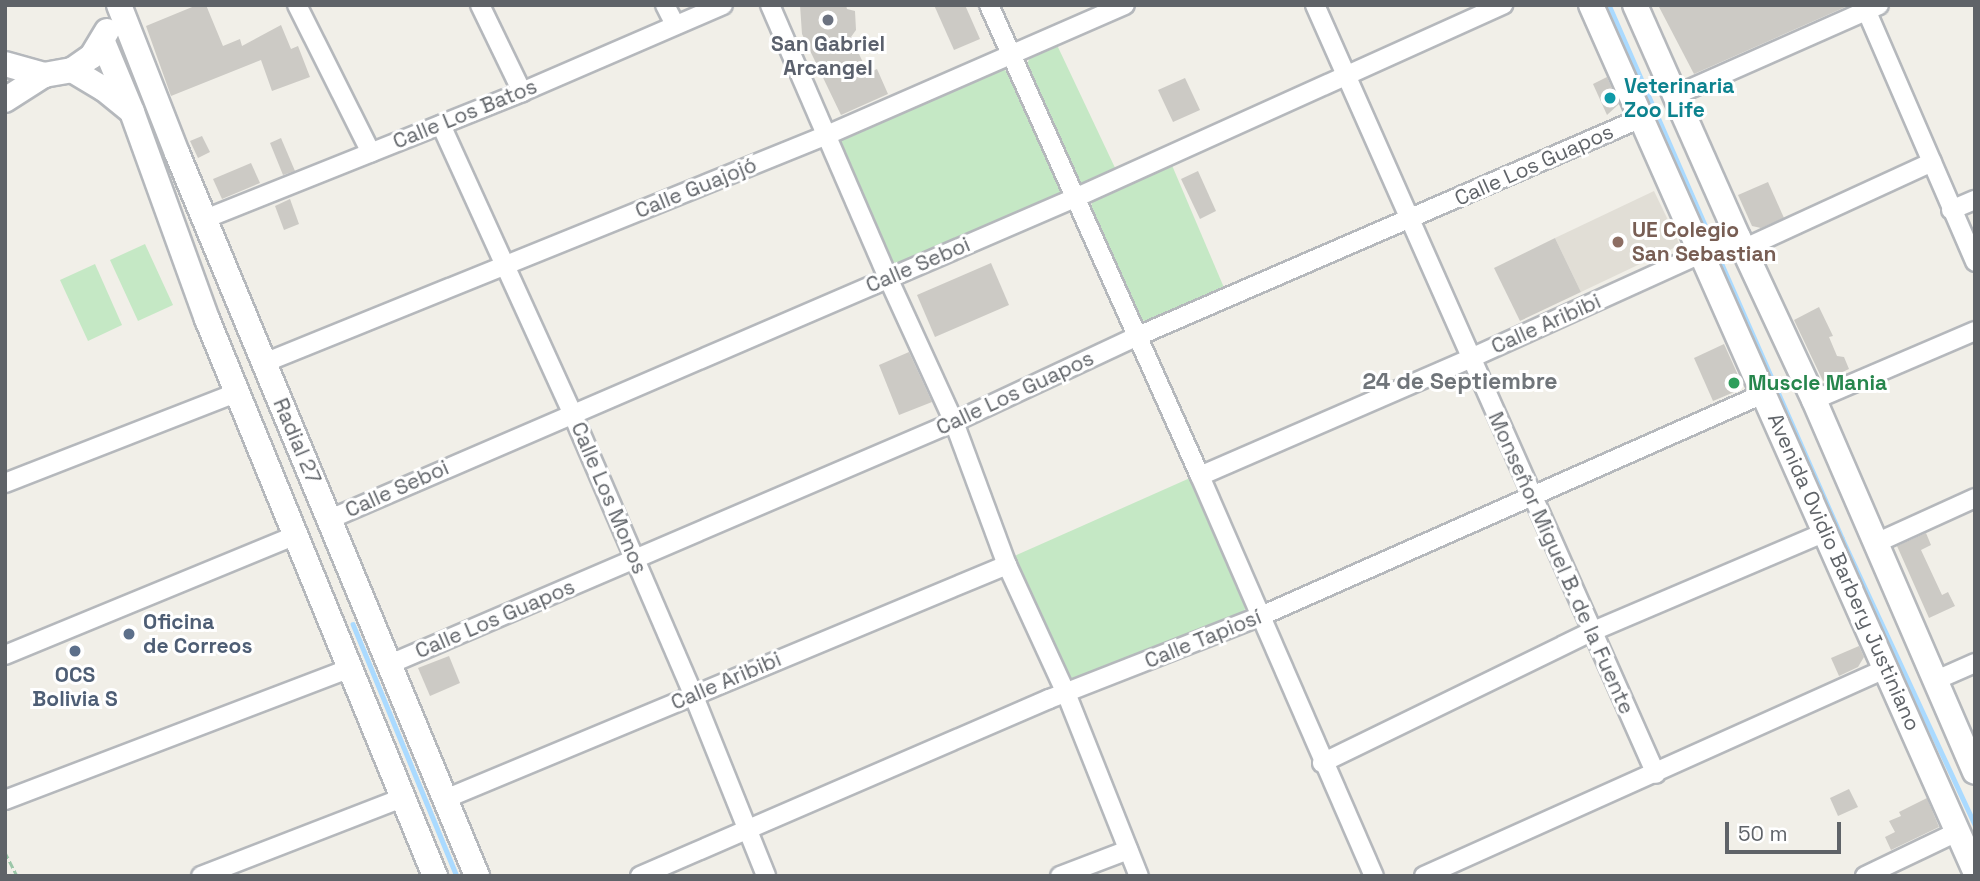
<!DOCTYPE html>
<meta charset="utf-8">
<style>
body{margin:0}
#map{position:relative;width:1980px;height:881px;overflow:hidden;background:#f1efe8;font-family:"Space Grotesk",sans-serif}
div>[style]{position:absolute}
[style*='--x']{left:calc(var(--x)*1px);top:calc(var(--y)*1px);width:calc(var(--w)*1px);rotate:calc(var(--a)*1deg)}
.education>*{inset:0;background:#e1ded6}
.green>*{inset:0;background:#c5e8c5}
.stream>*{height:4.5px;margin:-2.25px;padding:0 2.25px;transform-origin:2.25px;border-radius:2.25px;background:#aadaff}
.building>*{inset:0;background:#cccac5}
.path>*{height:2.5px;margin-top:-1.25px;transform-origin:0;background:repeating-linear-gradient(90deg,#9cc7a9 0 7px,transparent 0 10.5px)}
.roads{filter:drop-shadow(2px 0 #b5b8bc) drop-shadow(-2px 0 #b5b8bc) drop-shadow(0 2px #b5b8bc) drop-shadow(0 -2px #b5b8bc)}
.street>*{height:18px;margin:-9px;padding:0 9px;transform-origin:9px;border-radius:9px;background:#fff}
.secondary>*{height:24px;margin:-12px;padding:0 12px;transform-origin:12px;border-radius:12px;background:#fff}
.dots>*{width:19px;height:19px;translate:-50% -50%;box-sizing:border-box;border:4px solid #fff;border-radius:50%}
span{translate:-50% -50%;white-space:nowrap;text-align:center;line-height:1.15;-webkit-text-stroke:6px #fff;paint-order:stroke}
.worship-label{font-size:21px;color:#5b616d;font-weight:700}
.culture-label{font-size:21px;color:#0d838f;font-weight:700}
.left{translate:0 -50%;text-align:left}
.street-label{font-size:21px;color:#5f6368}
.education-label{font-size:21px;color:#785e54;font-weight:700}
.leisure-label{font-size:21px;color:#27864d;font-weight:700}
.service-label{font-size:21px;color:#4e5e75;font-weight:700}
.neighbourhood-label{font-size:23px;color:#70757a;font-weight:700}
.frame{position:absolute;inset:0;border:7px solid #5f6368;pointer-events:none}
.scale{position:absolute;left:1725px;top:822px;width:116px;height:32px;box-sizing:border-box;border:4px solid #5f6368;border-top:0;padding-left:9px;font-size:21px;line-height:24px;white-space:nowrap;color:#5f6368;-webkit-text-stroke:5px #fff;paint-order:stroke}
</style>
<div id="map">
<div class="education">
<i style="clip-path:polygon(1654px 191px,1680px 245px,1581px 292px,1555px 238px)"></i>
</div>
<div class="green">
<i style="clip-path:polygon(1057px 45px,1117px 172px,1086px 185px,1079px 182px,1026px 67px,1030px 57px)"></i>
<i style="clip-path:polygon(1000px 68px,1013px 74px,1063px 189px,1062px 193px,1053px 201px,904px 265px,895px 263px,889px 258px,840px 145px,842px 138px)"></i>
<i style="clip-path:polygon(1171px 163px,1225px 290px,1146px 322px,1139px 318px,1090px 211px,1093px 199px)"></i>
<i style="clip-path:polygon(145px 244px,173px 305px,138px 321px,110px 260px)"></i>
<i style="clip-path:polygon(95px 264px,122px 325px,88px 341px,60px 280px)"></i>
<i style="clip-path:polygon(1190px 478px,1246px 606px,1244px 611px,1240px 615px,1068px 685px,1010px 558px)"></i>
</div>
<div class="stream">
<i style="--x:1609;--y:5;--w:262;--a:66.4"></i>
<i style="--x:1717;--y:253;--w:311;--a:66.3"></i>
<i style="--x:1842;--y:538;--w:316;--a:65.1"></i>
<i style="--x:353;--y:624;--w:273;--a:67.6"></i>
</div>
<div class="building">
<i style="clip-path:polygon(197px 5px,206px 5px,223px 46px,240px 39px,242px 46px,281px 25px,291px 49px,298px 46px,310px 77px,272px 91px,261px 60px,171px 96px,146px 26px)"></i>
<i style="clip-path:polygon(800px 5px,846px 5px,847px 9px,855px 11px,856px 30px,851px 37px,868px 73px,877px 69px,888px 94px,841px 115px,802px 34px)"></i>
<i style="clip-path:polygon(934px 5px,965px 5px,980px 39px,954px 50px)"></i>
<i style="clip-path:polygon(1658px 5px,1850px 5px,1694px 74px)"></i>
<i style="clip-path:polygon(1607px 77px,1619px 104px,1607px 115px,1593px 84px)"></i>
<i style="clip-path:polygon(1185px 78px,1200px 110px,1173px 122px,1158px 90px)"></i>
<i style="clip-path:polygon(202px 136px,210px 152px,198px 158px,190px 141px)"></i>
<i style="clip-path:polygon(281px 138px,295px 171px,283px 175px,270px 143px)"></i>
<i style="clip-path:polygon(251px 163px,260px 183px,222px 199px,213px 179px)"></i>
<i style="clip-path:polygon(1198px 171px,1216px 211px,1200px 219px,1181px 179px)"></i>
<i style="clip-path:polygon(1768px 182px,1784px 218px,1761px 228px,1752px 226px,1738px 195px)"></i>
<i style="clip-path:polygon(290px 199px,299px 224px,284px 230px,275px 206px)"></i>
<i style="clip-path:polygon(1555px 238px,1581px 292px,1520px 321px,1494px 268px)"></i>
<i style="clip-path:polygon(991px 263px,1009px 305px,935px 337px,917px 295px)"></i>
<i style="clip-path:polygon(1819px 307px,1833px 336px,1829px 337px,1837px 356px,1844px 357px,1849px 369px,1823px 381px,1794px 320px)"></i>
<i style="clip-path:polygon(1724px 344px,1742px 384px,1739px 390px,1713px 401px,1694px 358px)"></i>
<i style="clip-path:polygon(909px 352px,932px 402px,899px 415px,879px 365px)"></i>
<i style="clip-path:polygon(1926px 533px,1931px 545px,1921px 550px,1942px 595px,1948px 592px,1955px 606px,1929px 618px,1897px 546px)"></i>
<i style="clip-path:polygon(1859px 646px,1864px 657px,1858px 667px,1839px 676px,1831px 658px)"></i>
<i style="clip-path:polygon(449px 656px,460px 683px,430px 696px,418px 668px)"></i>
<i style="clip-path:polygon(1849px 789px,1858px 807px,1838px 816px,1830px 798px)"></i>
<i style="clip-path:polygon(1927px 798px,1939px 827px,1891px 850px,1885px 837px,1895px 832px,1889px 821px,1901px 816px,1899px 812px)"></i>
</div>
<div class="path">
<i style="--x:5;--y:852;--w:27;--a:63"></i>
</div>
<div class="roads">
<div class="street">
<i style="--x:297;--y:5;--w:165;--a:63.4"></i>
<i style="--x:480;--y:5;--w:97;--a:64.2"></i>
<i style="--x:665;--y:5;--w:22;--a:63"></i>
<i style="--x:770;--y:5;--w:297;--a:66.6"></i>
<i style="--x:888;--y:278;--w:158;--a:65.4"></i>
<i style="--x:954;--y:422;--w:153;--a:69.7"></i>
<i style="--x:1007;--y:565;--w:141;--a:65.3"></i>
<i style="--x:1066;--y:693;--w:197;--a:68.3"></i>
<i style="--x:989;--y:5;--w:516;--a:65.87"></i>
<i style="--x:1200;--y:476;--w:436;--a:66.5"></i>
<i style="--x:1315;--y:5;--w:841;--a:66.09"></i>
<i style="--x:1864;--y:5;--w:280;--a:66.6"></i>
<i style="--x:1676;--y:95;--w:222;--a:-23.9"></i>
<i style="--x:441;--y:125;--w:316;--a:65.5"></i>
<i style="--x:572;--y:413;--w:306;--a:66.7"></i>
<i style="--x:693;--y:694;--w:196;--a:68.1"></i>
<i style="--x:1951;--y:210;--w:26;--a:-23"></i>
<i style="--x:205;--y:219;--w:341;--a:-21.8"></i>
<i style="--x:522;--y:92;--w:219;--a:-23.4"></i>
<i style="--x:1743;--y:249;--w:208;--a:-24.7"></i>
<i style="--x:264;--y:363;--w:607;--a:-22.05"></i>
<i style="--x:827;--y:135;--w:325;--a:-23.6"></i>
<i style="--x:1814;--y:400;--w:175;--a:-23.2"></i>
<i style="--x:1200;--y:476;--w:296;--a:-23.5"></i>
<i style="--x:1471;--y:358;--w:293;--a:-24.4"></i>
<i style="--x:5;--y:483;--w:250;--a:-21.3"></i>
<i style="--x:330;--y:519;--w:811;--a:-23.31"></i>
<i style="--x:1075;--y:198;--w:470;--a:-24.3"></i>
<i style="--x:1876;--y:543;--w:109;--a:-24.4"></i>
<i style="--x:5;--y:655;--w:315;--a:-22.4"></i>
<i style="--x:390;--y:664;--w:614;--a:-23.22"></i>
<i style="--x:954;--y:422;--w:203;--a:-25.1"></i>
<i style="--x:1138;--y:336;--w:546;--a:-23.42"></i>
<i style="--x:1934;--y:681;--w:45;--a:-23.7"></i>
<i style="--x:1322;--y:763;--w:299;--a:-26"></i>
<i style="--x:1591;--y:632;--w:255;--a:-23.1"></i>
<i style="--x:445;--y:799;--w:609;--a:-22.61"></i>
<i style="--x:5;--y:800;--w:369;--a:-20.9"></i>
<i style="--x:201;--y:876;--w:216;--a:-21.2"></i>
<i style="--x:640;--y:876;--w:446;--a:-23.4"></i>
<i style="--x:1049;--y:699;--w:228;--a:-21.4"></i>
<i style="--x:1261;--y:616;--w:549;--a:-23.86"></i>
<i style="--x:1060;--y:876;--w:73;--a:-20.9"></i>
<i style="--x:1424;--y:876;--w:508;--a:-24.19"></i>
<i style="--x:1865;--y:876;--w:104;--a:-25.6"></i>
</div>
<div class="secondary">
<i style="--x:119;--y:5;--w:159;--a:68.6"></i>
<i style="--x:177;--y:153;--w:783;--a:67.46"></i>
<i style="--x:1591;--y:5;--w:947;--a:66.09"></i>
<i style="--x:1635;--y:5;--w:254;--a:66.1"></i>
<i style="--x:1738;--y:237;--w:180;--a:65"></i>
<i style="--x:1814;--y:400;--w:405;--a:66.6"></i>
<i style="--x:103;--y:42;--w:76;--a:67.5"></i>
<i style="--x:132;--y:112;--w:220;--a:70.1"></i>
<i style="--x:207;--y:319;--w:602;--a:67.74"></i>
<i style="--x:5;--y:64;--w:41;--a:15.8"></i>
<i style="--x:72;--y:70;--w:37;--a:31"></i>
<i style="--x:104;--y:89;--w:32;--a:39"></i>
<i style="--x:5;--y:100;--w:46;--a:-32.7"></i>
<i style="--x:44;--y:75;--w:28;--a:-10"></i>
<i style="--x:72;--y:70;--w:24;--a:-35"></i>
<i style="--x:92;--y:56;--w:29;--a:-59"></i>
</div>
</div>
<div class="dots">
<i style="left:828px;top:20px;background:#6b7280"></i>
<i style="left:1610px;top:98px;background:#0f9aa8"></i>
<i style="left:1618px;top:242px;background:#8d6e63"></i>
<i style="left:1734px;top:383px;background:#2e9e5b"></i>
<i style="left:129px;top:634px;background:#5c6f8a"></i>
<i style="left:75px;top:651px;background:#5c6f8a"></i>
</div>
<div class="worship-label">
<span style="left:828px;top:56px">San Gabriel<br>Arcangel</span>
</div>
<div class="culture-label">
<span class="left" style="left:1624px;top:98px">Veterinaria<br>Zoo Life</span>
</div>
<div class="street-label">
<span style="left:465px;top:114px;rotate:-22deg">Calle Los Batos</span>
<span style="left:1534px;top:165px;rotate:-24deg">Calle Los Guapos</span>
<span style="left:696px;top:188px;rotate:-22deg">Calle Guajojó</span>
<span style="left:918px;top:265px;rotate:-23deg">Calle Seboi</span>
<span style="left:1546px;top:324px;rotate:-24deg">Calle Aribibi</span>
<span style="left:1015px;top:393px;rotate:-25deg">Calle Los Guapos</span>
<span style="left:297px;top:441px;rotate:67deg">Radial 27</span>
<span style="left:397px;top:489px;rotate:-24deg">Calle Seboi</span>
<span style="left:609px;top:498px;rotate:67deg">Calle Los Monos</span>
<span style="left:1561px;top:563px;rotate:66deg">Monseñor Miguel B. de la Fuente</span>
<span style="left:1844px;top:572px;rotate:66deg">Avenida Ovidio Barbery Justiniano</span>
<span style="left:495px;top:619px;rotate:-23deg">Calle Los Guapos</span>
<span style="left:1203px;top:639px;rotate:-22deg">Calle Tapiosí</span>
<span style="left:726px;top:681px;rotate:-23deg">Calle Aribibi</span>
</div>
<div class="education-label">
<span class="left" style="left:1632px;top:242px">UE Colegio<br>San Sebastian</span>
</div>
<div class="leisure-label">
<span class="left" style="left:1748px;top:383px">Muscle Mania</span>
</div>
<div class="service-label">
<span class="left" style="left:143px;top:634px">Oficina<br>de Correos</span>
<span style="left:75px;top:687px">OCS<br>Bolivia S</span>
</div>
<div class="neighbourhood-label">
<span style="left:1460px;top:381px">24 de Septiembre</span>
</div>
<div class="frame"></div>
<div class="scale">50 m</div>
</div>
